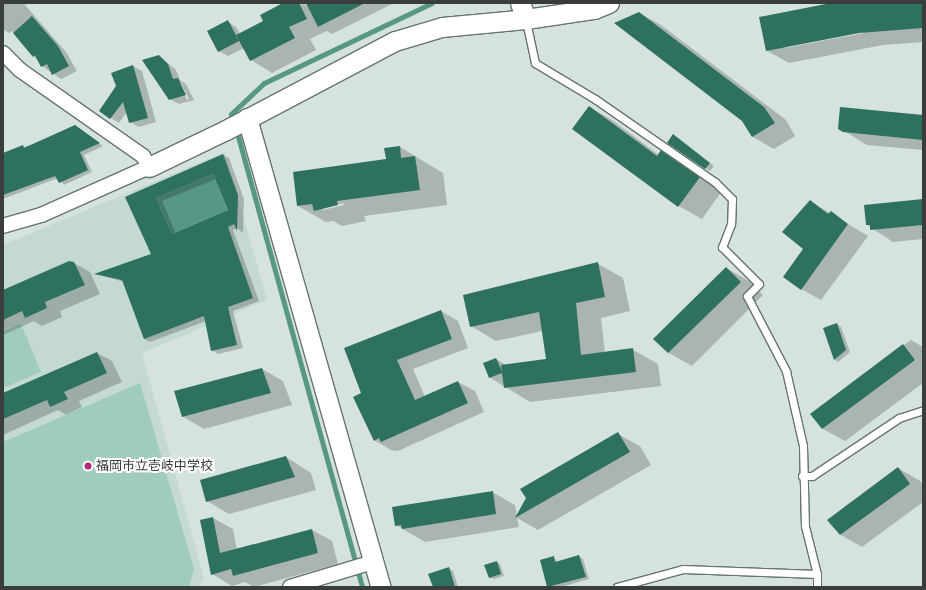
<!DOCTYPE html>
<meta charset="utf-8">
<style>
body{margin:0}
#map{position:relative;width:926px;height:590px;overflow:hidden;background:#d5e2de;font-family:"PT Sans","Noto Sans JP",sans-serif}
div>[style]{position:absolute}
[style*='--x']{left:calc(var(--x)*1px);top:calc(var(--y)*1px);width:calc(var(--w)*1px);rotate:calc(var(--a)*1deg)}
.built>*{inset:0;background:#c3d9d2}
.green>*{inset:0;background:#9fccbe}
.water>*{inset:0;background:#569786}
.shadow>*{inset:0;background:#0003}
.stream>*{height:5px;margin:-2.5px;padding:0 2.5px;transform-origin:2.5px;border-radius:2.5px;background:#569786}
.building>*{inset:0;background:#2f7161}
.roads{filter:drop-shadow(1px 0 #67736f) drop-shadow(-1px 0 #67736f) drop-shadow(0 1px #67736f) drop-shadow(0 -1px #67736f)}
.lane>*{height:7px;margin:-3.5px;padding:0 3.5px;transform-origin:3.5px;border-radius:3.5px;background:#fff}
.street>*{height:14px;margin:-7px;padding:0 7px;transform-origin:7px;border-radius:7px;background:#fff}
.secondary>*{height:19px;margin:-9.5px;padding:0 9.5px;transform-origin:9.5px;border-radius:9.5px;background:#fff}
.dots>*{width:11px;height:11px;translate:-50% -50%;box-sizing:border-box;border:2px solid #fff;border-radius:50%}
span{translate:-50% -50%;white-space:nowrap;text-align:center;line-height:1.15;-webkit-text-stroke:4px #fff;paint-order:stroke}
.poi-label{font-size:13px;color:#393e3d}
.left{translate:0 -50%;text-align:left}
.frame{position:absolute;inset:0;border:4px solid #393e3d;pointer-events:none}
</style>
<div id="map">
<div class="built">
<i style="clip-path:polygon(225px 152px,267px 300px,142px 353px,204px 579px,198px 587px,3px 587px,3px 245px)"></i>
</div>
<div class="green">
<i style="clip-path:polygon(21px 324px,41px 372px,3px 388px,3px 332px)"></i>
<i style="clip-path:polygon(140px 383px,194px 569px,189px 587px,3px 587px,3px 442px)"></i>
</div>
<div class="water">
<i style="clip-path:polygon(213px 174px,228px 210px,172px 234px,156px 198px)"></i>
</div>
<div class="shadow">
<i style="clip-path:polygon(3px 3px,29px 3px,25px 5px,66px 52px,77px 71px,61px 79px,42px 66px,12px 31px,9px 33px,3px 29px)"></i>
<i style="clip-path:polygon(285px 3px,309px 5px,314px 3px,394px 3px,332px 34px,327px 31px,310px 39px,316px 50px,272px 73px,251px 60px,244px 48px,228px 56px,219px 51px,228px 22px,236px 27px,240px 34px,265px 21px)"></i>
<i style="clip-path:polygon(evenodd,836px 3px,923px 3px,923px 42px,883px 45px,789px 63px,766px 50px,836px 3px,864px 31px,864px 33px,785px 48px,785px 46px,864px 31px)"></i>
<i style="clip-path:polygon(639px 13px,661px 25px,786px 120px,795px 136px,774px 149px,753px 137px,743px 120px)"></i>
<i style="clip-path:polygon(evenodd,159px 56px,176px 70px,180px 80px,186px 84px,194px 100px,179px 104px,170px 99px,159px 56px,179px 83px,181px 83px,189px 99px,187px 100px,179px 83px)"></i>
<i style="clip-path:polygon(133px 66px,142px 71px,156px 122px,139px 127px,130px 122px,127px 112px,119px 123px,100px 111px)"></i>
<i style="clip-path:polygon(589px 107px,612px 120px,659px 155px,661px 152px,684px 165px,722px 191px,702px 219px,679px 206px,574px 128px)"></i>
<i style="clip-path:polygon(923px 116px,923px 150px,867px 145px,844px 131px)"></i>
<i style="clip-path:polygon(79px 129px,103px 146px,84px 155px,92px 172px,64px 185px,58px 178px,3px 199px,3px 154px)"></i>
<i style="clip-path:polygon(677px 138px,714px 166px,710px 171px,668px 142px)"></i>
<i style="clip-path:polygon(evenodd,400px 147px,443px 173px,447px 205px,364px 216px,366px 221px,342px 226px,333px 221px,326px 222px,298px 206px,387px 160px,400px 147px,343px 203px,344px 205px,323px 210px,323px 208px,343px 203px)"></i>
<i style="clip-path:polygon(evenodd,223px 155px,229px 158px,244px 199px,243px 233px,237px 228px,233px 230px,259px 301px,233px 311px,243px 348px,218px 354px,212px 350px,206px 321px,150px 342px,144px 339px,124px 282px,97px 274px,153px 255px,126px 198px,223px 155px,216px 179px,229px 211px,176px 234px,162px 201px,216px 179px)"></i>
<i style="clip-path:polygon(923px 200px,923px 239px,893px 242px,867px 225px)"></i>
<i style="clip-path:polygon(810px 201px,868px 236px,821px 300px,801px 289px)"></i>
<i style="clip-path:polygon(74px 263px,90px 272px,100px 294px,60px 311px,62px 317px,42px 326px,34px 321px,3px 335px,3px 291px)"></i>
<i style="clip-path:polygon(598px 264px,623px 278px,630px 311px,601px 318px,605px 353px,633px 350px,658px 364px,661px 386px,530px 402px,489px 377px,496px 359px,506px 365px,547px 360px,542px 331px,496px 341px,471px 326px)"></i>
<i style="clip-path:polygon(726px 268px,749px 281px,763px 295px,692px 366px,669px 353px,655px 339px)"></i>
<i style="clip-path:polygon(441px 311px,458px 321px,468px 348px,413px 369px,425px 397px,458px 382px,475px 391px,484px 412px,398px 451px,391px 450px,374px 440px,363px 394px)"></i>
<i style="clip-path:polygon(837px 324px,841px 327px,850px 352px,838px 362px,835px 360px,825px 329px)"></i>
<i style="clip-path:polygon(911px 340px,923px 347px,923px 383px,845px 441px,823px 429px,811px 414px)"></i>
<i style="clip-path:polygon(97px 353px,112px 361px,122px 382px,79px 401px,82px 407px,66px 415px,58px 410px,3px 435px,3px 394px)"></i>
<i style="clip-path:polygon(262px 369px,283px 381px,292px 405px,204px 429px,182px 416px)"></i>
<i style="clip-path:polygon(618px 434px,640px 446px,651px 465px,538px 530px,517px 518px,519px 527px,425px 542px,396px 525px,492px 492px,515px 505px,517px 516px,527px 498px)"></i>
<i style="clip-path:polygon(286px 457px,311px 473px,316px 490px,229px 514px,207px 501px)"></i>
<i style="clip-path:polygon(898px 468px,920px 481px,923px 485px,923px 502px,862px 547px,841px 535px,829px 520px)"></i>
<i style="clip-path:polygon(213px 518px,233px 529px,237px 550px,312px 530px,332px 541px,338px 564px,254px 587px,245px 582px,232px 586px,212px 574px)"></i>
<i style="clip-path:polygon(579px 556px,583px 559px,589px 579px,561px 587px,548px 587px,541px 561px,554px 558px,558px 562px)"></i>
<i style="clip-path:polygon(496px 562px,500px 564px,504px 576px,494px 579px,489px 577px)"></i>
<i style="clip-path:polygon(449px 568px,453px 571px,458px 587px,434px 587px)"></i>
</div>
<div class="stream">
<i style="--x:233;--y:121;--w:7;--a:-106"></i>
<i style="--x:231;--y:114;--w:45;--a:-43.2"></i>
<i style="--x:264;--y:83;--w:186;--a:-25.5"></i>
<i style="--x:236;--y:129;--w:475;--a:74.6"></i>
</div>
<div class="building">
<i style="clip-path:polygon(283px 3px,299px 3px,307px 19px,289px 27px,295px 38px,250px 61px,236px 35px,263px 21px,260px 15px)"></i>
<i style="clip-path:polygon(306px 3px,365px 3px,318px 27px)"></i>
<i style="clip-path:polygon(831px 3px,923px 3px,923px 28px,859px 33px,766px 51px,759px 17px)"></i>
<i style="clip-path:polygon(639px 12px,764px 107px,775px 123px,752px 137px,742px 121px,614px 23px)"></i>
<i style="clip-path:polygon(32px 16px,58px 46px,69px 66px,52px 75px,47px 64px,41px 67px,35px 55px,33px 57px,13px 33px)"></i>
<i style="clip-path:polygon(228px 20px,239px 41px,218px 52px,207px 31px)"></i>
<i style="clip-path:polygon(159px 55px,168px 64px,173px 79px,178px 78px,186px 95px,169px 100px,142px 60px)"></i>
<i style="clip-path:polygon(133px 65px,148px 118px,129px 123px,123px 102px,110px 119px,99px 111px,116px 86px,111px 73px)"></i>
<i style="clip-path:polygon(589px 106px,657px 156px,661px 150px,700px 177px,678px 207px,572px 129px)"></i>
<i style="clip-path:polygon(840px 107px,923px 115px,923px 140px,843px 132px,838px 129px)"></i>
<i style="clip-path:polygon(75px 125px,100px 143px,80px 152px,88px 170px,59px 183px,55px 176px,3px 195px,3px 153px,23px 145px,24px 148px)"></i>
<i style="clip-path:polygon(673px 134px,710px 163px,705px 169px,667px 143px)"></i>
<i style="clip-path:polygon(400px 146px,401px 158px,415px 156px,420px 190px,337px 201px,338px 205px,314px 211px,312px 204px,297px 206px,293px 172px,386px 159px,384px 148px)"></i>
<i style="clip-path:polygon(evenodd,223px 154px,238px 195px,237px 231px,234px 224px,228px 227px,253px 298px,228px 307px,237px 345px,211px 351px,204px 316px,144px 339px,122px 280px,94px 274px,151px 254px,125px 197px,223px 154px,213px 174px,228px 210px,172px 234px,156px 198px,213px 174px)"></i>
<i style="clip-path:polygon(923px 199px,923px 225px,870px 230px,870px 225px,866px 225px,864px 205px)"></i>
<i style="clip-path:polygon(810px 200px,828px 214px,831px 211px,848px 224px,801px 290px,783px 277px,803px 249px,782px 232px)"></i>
<i style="clip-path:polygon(69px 261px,74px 262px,85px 285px,45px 302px,47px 308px,25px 318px,22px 311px,3px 320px,3px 290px)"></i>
<i style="clip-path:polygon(598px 262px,605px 297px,576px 303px,581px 355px,633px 348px,636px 372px,504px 388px,502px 373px,489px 378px,483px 363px,496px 358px,502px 371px,501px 365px,546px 359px,539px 312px,470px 327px,463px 295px)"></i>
<i style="clip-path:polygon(726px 267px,741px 282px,668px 353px,653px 339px)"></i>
<i style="clip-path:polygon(441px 310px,452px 339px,397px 360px,415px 400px,458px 381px,468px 403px,381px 442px,379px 438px,374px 441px,353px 397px,361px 393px,344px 348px)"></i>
<i style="clip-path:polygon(837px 323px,846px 350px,834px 360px,823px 328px)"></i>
<i style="clip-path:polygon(903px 344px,915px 360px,822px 429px,810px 414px)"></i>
<i style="clip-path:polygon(97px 352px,107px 373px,64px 392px,68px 399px,50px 407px,47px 400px,3px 419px,3px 393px)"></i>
<i style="clip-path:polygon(262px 368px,271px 393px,182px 417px,174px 391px)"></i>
<i style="clip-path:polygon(618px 432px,630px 452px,515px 518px,526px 498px,520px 489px)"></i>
<i style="clip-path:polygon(286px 456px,295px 477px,206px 502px,200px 480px)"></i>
<i style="clip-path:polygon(898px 467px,910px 484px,840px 535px,827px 520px)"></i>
<i style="clip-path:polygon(493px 491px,496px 514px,402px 529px,401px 525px,395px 526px,392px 507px)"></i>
<i style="clip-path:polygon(213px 517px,220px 553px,312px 529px,318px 553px,233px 576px,231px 569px,211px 575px,200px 520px)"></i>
<i style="clip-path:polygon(579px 555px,586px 577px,547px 587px,540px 560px,554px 556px,555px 562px)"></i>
<i style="clip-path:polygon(497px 561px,501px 574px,489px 578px,484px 565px)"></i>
<i style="clip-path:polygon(449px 567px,455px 587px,433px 587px,428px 574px)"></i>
</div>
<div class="roads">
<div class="lane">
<i style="--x:526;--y:21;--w:43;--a:77.9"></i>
<i style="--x:535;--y:63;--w:70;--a:31"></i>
<i style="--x:595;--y:99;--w:146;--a:34.7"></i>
<i style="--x:715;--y:182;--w:24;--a:45"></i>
<i style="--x:732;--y:199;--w:25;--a:92"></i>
<i style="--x:731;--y:224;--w:25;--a:111"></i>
<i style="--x:722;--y:247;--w:52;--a:45"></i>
<i style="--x:759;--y:284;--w:17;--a:135"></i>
<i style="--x:747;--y:296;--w:85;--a:62.5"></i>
<i style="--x:786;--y:371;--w:77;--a:77.2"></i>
<i style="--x:803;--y:446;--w:80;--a:88.6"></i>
<i style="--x:805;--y:526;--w:49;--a:76"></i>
<i style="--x:817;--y:574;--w:13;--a:90"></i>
<i style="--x:802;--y:476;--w:10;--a:0"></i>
<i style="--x:812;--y:476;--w:105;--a:-33.7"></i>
<i style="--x:899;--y:418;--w:25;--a:-18"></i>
<i style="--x:617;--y:587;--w:68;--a:-15.3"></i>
<i style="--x:683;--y:569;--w:134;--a:2.1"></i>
</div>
<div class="street">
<i style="--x:3;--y:53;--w:24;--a:45"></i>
<i style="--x:20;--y:70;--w:150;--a:35"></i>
<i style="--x:143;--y:156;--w:13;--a:61"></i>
<i style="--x:149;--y:167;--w:118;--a:156"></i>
<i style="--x:41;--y:215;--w:40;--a:164"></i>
<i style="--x:290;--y:587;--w:87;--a:-16.8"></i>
</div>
<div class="secondary">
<i style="--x:520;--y:3;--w:17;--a:69"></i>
<i style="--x:247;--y:118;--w:488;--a:74.1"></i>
<i style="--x:149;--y:167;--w:85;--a:-25.7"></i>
<i style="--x:226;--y:130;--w:191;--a:-27.8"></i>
<i style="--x:395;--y:41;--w:49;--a:-16.6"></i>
<i style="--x:442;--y:27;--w:84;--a:-5.4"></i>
<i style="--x:526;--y:19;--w:69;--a:-8.4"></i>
<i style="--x:594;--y:9;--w:16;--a:-22"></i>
</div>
</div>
<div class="dots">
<i style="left:88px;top:466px;background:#b02c73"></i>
</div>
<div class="poi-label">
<span class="left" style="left:96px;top:466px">福岡市立壱岐中学校</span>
</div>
<div class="frame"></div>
</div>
